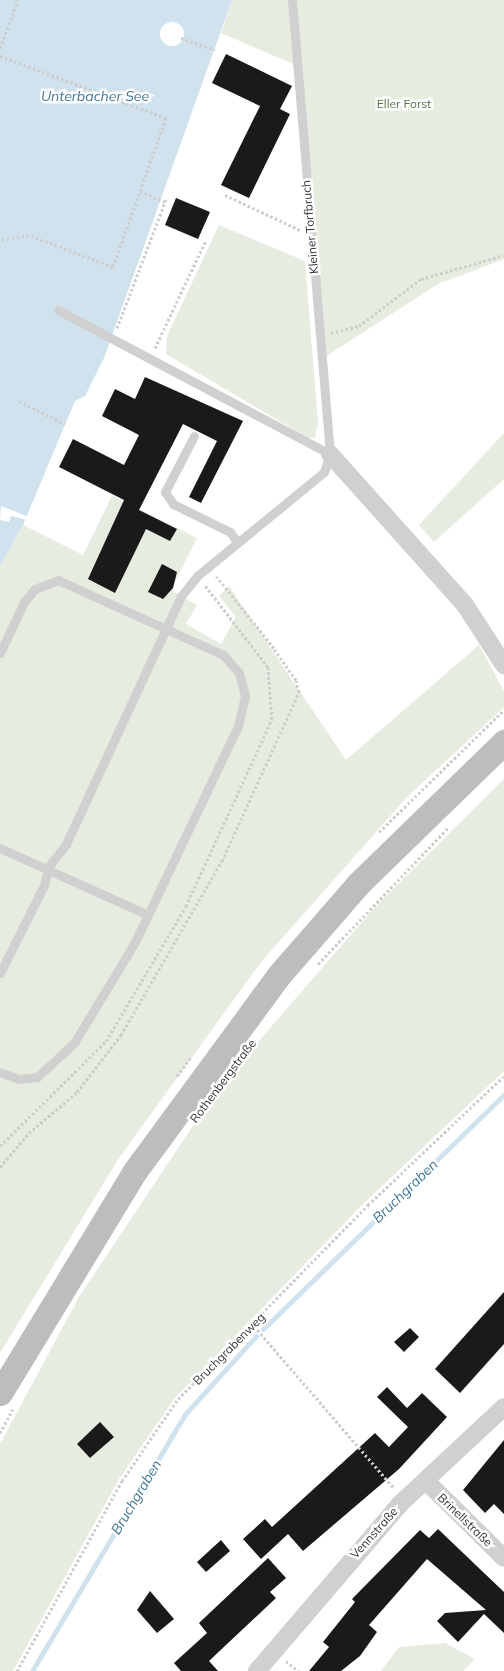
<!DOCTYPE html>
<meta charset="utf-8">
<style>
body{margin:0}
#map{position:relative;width:504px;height:1671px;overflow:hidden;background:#fff;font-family:Mulish,sans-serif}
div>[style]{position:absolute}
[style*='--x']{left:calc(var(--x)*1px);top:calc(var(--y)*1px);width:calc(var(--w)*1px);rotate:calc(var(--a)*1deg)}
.green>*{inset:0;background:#e6ecdf}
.water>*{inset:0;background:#cfe2ee}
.pier>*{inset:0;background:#fff}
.round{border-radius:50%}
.stream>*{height:5px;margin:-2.5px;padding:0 2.5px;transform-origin:2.5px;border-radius:2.5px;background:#cfe2ee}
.building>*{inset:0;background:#1a1a1a}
.path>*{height:3px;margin-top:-1.5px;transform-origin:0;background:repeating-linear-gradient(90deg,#cdcdcd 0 2.5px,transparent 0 5px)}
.lane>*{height:9px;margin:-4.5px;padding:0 4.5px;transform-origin:4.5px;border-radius:4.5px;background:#d0d0d0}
.street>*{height:18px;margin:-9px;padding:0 9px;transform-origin:9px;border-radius:9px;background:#d0d0d0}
.secondary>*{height:25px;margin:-12.5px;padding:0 12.5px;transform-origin:12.5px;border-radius:12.5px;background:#bdbdbd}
span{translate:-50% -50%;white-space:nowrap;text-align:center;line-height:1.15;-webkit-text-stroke:5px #fff;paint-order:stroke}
.park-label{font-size:12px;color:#56703f}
.street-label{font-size:12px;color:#333}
.water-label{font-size:14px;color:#3f7597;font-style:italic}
</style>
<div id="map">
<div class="green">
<i style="clip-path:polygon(232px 0,288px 0,293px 64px,221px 33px)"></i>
<i style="clip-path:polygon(294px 0,504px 0,504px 259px,438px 284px,325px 357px)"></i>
<i style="clip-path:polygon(219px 225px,305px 261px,318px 423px,315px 438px,308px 438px,166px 354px,167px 336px)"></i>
<i style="clip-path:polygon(504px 433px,504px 479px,434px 542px,419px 525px)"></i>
<i style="clip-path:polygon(112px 496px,197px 538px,171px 590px,197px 605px,186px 624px,221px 644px,236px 617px,219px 596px,229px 586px,346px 760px,479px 645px,504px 691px,504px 707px,407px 797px,261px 962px,119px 1158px,0 1353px,0 566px,23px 525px,83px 555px)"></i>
<i style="clip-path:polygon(504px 779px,504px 1071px,365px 1202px,175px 1398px,119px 1479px,13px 1671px,0 1671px,0 1444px,79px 1297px,218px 1088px,374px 908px)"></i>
<i style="clip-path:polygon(445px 1643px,475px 1659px,463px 1671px,381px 1671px,399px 1647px)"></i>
</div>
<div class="water">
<i style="clip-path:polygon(0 0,232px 0,104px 358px,85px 396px,75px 401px,23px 525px,0 566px)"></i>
</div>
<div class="pier">
<i class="round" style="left:160px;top:22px;width:24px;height:24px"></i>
<i style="clip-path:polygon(1px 506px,29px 517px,28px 520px,11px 516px,9px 522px,0 520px)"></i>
</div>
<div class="stream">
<i style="--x:263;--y:1329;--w:336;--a:-44.2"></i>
<i style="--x:32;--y:1671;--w:300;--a:-59.2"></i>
<i style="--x:186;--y:1413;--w:104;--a:-47.7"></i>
</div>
<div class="building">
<i style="clip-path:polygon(226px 54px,292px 86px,280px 109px,290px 114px,249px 198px,221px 185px,260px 106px,212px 83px)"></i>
<i style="clip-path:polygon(176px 198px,210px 212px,198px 239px,165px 225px)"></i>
<i style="clip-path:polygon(145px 377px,243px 421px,201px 503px,189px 497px,217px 441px,183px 424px,139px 510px,177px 529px,170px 541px,146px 529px,115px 593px,88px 579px,124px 500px,59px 467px,73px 439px,124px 465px,139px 435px,102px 416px,115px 389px,135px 399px)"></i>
<i style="clip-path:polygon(162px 564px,177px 572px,173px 588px,163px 599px,148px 592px)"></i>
<i style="clip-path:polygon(504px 1292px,504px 1344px,460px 1393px,435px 1369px)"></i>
<i style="clip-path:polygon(410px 1328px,419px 1337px,404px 1352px,394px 1342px)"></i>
<i style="clip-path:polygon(387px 1387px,407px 1408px,422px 1393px,447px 1417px,399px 1469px,303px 1551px,288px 1534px,261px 1559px,243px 1539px,265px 1519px,272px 1527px,375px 1433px,389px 1447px,408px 1427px,377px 1397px)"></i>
<i style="clip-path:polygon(100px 1422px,114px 1437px,90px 1458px,77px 1444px)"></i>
<i style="clip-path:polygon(504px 1440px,504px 1514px,494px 1504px,485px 1513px,463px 1490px)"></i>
<i style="clip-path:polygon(438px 1529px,504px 1592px,504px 1633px,484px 1614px,458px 1642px,437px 1621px,445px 1613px,486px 1610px,427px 1559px,369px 1625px,377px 1632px,360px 1656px,341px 1671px,309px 1671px,329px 1647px,323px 1642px,355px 1602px,352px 1599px,420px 1530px,429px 1538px)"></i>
<i style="clip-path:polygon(221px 1540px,230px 1551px,206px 1572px,197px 1562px)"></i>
<i style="clip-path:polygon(268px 1558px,286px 1578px,270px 1592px,276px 1598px,209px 1661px,218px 1671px,181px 1671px,174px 1663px,207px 1633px,199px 1623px)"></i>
<i style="clip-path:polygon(150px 1591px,174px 1619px,157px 1633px,137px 1610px)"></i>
</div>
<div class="path">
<i style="--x:181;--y:38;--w:36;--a:19"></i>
<i style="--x:0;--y:48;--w:51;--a:-69.4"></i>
<i style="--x:0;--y:56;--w:177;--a:20.5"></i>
<i style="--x:166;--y:118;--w:158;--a:109.6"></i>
<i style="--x:113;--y:267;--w:90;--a:-159.1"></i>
<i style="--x:29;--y:235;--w:29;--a:170"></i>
<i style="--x:140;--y:191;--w:27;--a:24"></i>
<i style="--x:165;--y:202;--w:5;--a:-68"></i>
<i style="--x:225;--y:195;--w:83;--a:25"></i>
<i style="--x:117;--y:328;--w:135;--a:-69.1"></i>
<i style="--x:331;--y:333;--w:29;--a:-14"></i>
<i style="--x:359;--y:326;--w:78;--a:-37.2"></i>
<i style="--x:421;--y:279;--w:86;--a:-16.1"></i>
<i style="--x:155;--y:348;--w:119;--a:-64.7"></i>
<i style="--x:19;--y:401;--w:51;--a:26.6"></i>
<i style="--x:379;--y:832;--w:175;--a:-44.3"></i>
<i style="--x:318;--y:964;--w:190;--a:-46.3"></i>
<i style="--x:177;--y:1076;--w:24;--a:-54"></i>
<i style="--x:0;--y:1146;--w:149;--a:-44.7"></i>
<i style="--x:106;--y:1041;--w:157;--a:-59.3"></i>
<i style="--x:186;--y:906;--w:206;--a:-65.3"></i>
<i style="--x:272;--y:719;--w:52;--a:-94.4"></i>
<i style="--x:268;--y:667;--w:105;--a:-127.6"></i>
<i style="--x:0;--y:1167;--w:45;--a:-49.5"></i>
<i style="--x:29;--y:1133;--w:63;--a:-40.5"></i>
<i style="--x:77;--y:1092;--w:72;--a:-52.3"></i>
<i style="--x:121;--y:1035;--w:201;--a:-59.9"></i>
<i style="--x:222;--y:861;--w:186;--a:-65.5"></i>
<i style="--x:299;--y:692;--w:12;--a:-104"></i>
<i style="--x:296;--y:680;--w:39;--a:-125"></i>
<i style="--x:274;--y:648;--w:92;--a:-128.9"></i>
<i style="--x:254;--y:1326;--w:213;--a:49.2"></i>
<i style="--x:0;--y:1433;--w:27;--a:-62"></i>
<i style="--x:286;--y:1661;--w:16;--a:38"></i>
<i style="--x:17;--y:1671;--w:217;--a:-61.1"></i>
<i style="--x:122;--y:1481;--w:99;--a:-55.7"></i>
<i style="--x:178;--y:1399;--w:272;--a:-45.6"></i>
<i style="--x:368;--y:1205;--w:187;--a:-43.5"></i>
</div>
<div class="lane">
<i style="--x:58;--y:310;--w:308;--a:27.9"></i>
<i style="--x:194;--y:436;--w:63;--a:117.4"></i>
<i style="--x:165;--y:492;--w:14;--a:56"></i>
<i style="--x:173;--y:504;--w:64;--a:26.2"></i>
<i style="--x:230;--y:532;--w:12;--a:55"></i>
<i style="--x:0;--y:653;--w:56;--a:-64.8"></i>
<i style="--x:24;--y:602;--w:17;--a:-50"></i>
<i style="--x:35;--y:589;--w:25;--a:-21"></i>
<i style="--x:58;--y:580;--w:181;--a:24.4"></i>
<i style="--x:223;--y:655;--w:24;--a:48"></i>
<i style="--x:239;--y:673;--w:24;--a:75"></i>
<i style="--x:245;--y:696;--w:31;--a:103"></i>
<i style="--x:238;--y:726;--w:239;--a:115.5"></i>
<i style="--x:135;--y:942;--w:118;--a:121.1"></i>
<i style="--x:74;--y:1043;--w:50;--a:137.4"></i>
<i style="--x:37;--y:1077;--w:18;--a:174"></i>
<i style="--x:19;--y:1079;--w:20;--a:-160"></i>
<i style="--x:0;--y:848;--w:160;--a:24.3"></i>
<i style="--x:0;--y:973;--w:98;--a:-63.4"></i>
<i style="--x:44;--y:885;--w:20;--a:-75"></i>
<i style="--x:49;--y:866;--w:28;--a:-52"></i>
<i style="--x:66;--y:844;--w:273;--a:-65.1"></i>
<i style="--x:181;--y:596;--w:26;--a:-51"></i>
<i style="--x:197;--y:576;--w:164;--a:-39.3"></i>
<i style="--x:324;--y:472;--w:19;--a:-72"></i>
<i style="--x:330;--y:454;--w:456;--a:-94.8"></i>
</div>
<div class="street">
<i style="--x:330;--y:454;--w:203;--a:48.2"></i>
<i style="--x:465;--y:605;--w:72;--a:57"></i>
<i style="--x:427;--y:1482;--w:108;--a:44.6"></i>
<i style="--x:257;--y:1671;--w:220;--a:-49.4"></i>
<i style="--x:400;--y:1504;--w:142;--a:-43"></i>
</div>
<div class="secondary">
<i style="--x:0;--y:1393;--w:260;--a:-58.7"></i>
<i style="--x:135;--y:1171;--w:243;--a:-53.7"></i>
<i style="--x:279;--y:975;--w:121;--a:-49"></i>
<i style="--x:358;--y:884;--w:204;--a:-44.2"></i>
</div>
<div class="park-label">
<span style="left:404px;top:104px">Eller Forst</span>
</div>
<div class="street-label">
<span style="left:310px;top:227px;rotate:-95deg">Kleiner Torfbruch</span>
<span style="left:223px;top:1081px;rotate:-53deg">Rothenbergstraße</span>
<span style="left:229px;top:1349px;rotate:-45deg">Bruchgrabenweg</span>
<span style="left:465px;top:1520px;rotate:44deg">Brinellstraße</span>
<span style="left:374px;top:1533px;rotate:-48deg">Vennstraße</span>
</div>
<div class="water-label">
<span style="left:95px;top:96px">Unterbacher See</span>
<span style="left:405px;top:1191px;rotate:-44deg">Bruchgraben</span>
<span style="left:136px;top:1497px;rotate:-59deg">Bruchgraben</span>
</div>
</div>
